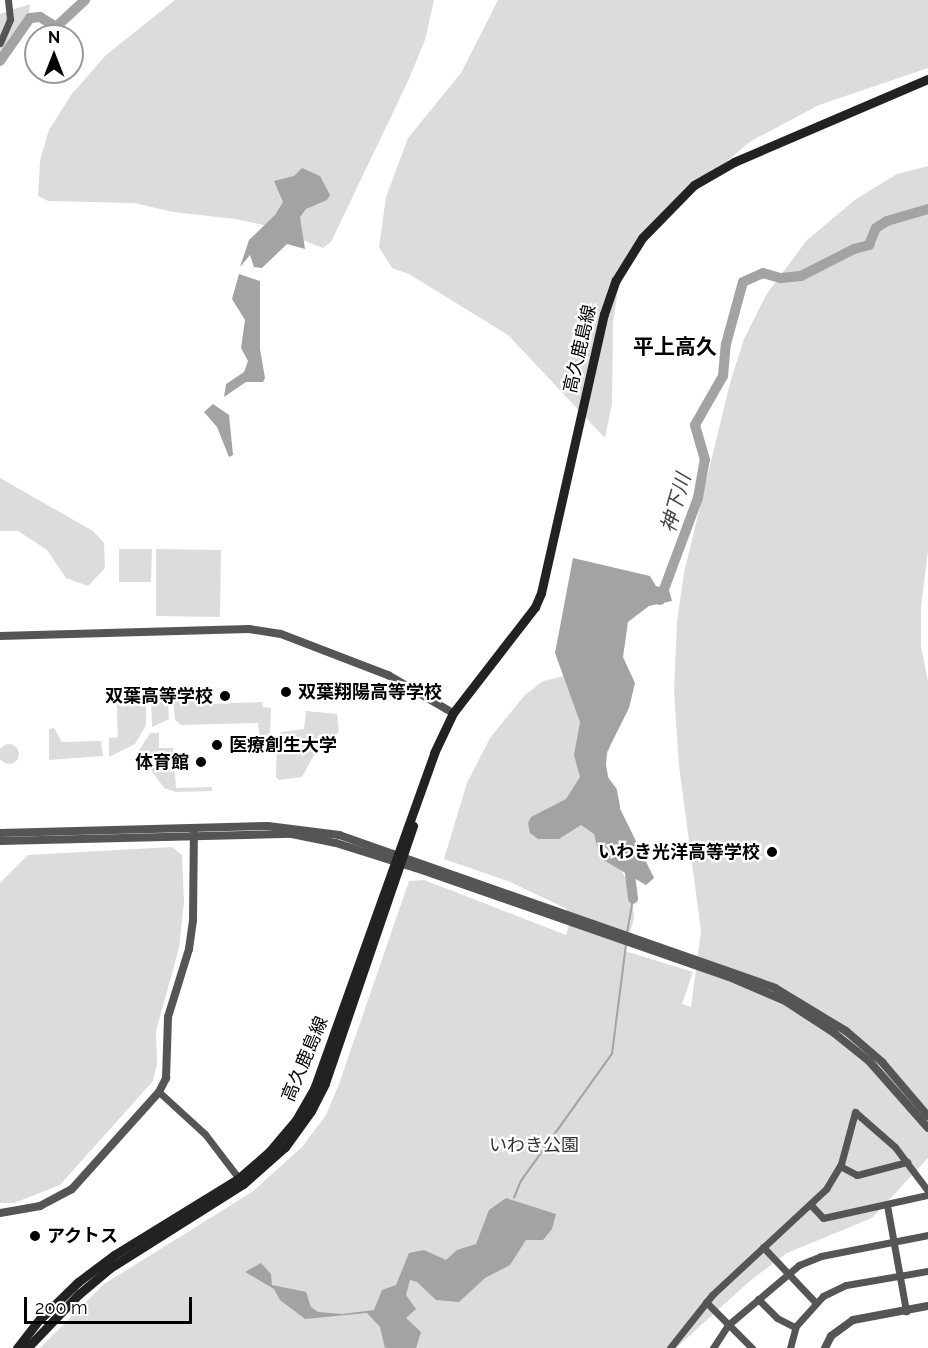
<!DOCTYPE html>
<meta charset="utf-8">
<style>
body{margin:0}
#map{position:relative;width:928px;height:1348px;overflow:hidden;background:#fff;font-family:Raleway,"Noto Sans JP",sans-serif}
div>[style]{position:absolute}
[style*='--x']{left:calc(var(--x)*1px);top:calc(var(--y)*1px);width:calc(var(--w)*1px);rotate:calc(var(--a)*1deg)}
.green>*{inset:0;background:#dcdcdc}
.round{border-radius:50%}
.water>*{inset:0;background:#a3a3a3}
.stream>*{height:1.5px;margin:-0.75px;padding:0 0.75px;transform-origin:0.75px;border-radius:0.75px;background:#a3a3a3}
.river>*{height:10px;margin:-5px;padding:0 5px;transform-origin:5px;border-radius:5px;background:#a3a3a3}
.minor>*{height:7px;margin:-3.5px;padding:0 3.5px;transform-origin:3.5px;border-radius:3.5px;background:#555}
.tertiary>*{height:8px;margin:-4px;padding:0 4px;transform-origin:4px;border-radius:4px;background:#555}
.secondary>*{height:9px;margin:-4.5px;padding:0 4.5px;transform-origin:4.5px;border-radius:4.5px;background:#222}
.dots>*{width:16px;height:16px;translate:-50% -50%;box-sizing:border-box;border:3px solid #fff;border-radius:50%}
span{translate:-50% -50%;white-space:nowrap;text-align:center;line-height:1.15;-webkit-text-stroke:4.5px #fff;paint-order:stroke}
.street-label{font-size:18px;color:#000}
.poi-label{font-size:18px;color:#000;font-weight:700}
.left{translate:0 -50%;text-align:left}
.right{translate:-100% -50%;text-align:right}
.park-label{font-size:18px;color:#333}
.water-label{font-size:20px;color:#444;font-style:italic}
.quarter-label{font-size:21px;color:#000;font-weight:700}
.north{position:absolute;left:24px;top:24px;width:60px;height:60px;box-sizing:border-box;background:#fff;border:2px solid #999;border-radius:50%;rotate:0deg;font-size:16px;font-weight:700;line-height:24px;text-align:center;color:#000}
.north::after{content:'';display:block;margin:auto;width:21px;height:27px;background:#000;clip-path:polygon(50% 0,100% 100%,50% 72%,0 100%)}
.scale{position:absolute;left:24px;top:1297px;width:168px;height:27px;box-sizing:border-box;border:3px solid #000;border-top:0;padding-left:8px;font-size:18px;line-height:21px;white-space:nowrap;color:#000;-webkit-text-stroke:4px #fff;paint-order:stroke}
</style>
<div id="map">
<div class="green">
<i style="clip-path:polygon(175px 0,434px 0,425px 40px,409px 79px,331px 242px,323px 248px,264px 225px,235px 219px,173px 212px,134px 203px,48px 201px,38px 196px,40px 160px,49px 130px,71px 95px,106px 55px)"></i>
<i style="clip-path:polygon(498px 0,928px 0,928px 68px,819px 105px,751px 141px,664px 214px,629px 262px,618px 290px,613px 323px,612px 404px,605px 438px,508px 335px,409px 274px,392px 268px,379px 247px,386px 197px,408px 138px,461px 73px)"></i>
<i style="clip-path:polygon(30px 4px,28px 22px,0 55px,0 14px)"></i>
<i style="clip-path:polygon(928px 166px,928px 551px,921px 607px,921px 647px,928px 681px,928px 1158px,872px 1218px,787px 1253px,751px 1280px,676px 1348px,40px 1348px,104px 1284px,252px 1192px,302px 1147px,326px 1115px,339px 1084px,409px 881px,424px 880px,566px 935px,572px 915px,565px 908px,510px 882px,444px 859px,467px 783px,490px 738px,524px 696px,543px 681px,568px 675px,614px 734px,599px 779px,622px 871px,632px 893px,634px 918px,625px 951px,693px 972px,682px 1004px,691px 1007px,701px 931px,679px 766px,674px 692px,677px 621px,684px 573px,730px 383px,744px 339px,766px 295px,807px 240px,856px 199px,897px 174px)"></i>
<i style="clip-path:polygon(0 478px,93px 531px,104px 543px,105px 568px,88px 586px,66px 578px,47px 550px,18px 531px,0 531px)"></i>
<i style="clip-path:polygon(119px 549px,152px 549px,151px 582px,119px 582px)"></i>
<i style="clip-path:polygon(156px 549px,221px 550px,220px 617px,156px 616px)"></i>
<i style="clip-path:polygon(188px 686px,189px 696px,201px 696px,201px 704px,262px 702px,263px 707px,271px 708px,270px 734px,260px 740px,258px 723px,181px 725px,175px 720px,172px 687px)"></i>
<i style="clip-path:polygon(137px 687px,146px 695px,146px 725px,135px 744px,109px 757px,109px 738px,118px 737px,116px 688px)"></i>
<i style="clip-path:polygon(160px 687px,167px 688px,169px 719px,152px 727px,151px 695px)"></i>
<i style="clip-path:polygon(306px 711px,337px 714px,339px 732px,314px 755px,302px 777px,279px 780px,276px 777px,277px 737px,281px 732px,304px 729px)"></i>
<i style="clip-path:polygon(54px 728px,62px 742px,101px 741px,103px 756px,49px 760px,49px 729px)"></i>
<i style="clip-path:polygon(150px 733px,159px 733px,159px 748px,173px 748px,176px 788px,212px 787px,212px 791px,176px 792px,164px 788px,138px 752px)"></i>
<i class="round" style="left:-1px;top:744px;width:20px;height:20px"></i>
<i style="clip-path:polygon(172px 847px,182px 855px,184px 902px,179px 948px,156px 1031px,157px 1064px,153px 1081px,60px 1185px,14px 1203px,0 1203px,0 883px,28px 855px)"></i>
</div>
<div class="water">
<i style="clip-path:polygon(302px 168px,320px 176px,330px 195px,327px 200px,306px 209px,300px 217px,305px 249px,287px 244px,262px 268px,254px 267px,250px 255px,240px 267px,249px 240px,275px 215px,283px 202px,274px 181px,294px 176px)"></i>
<i style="clip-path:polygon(239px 274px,260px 281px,260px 349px,265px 378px,263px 382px,246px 382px,224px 397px,226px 384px,244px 372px,248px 361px,241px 348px,245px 320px,232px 299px)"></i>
<i style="clip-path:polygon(213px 404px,229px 415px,233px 455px,229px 457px,217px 427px,204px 412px)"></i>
<i style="clip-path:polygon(573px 558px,650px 576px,656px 586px,669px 590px,672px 601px,649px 606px,628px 622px,623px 657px,635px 683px,629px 708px,607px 752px,606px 765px,610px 788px,654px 878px,646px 885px,600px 858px,594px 834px,581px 825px,559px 839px,538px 839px,530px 833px,528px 823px,531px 817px,566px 799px,580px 777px,574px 755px,580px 722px,555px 653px)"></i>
<i style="clip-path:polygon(506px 1198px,556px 1214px,552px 1229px,543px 1240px,526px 1240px,510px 1265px,485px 1278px,459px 1302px,436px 1300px,417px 1282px,410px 1280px,406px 1295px,416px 1309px,406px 1318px,421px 1332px,416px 1348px,385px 1348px,380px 1327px,367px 1313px,305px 1319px,280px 1300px,274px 1289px,245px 1272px,261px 1263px,271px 1274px,272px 1285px,306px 1292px,311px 1307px,318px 1312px,342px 1314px,374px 1310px,382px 1290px,396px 1285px,409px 1253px,424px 1250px,446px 1260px,457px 1250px,476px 1244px,489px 1210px)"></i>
</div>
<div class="stream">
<i style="--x:627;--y:933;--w:35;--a:-80"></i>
<i style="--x:514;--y:1198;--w:18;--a:-68"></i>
<i style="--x:521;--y:1181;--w:156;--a:-54.4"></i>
<i style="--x:612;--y:1054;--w:111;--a:-82.7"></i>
</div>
<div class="river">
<i style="--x:0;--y:61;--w:52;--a:-55.1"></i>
<i style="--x:30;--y:18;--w:10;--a:-6"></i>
<i style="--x:40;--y:17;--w:19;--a:32"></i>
<i style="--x:56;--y:27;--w:40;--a:-43"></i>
<i style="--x:660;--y:600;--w:109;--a:-69.6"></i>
<i style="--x:698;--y:498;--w:39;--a:-80"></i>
<i style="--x:705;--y:460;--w:36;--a:-106"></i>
<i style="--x:695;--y:425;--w:56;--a:-60.3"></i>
<i style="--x:723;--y:376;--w:32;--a:-85"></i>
<i style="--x:726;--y:344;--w:64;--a:-74.7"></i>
<i style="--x:743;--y:282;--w:22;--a:-24"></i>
<i style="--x:763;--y:273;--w:19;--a:16"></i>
<i style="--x:781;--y:278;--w:20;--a:-6"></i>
<i style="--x:801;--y:276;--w:59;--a:-27"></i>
<i style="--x:854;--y:249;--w:16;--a:-15"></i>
<i style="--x:869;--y:245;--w:18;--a:-68"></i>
<i style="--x:876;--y:228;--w:13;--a:-32"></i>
<i style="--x:887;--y:221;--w:43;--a:-16.3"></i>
<i style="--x:601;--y:776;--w:19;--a:54"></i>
<i style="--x:612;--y:791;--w:16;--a:79"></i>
<i style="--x:629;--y:866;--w:33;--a:83"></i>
</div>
<div class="minor">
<i style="--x:0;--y:43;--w:26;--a:-67"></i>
<i style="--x:10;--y:19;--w:19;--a:-96"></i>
<i style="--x:159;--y:1092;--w:62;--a:42.4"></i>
<i style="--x:205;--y:1134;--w:58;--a:52.7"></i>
<i style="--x:840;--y:1166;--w:19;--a:28"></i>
<i style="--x:857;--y:1175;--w:52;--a:-14.6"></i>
<i style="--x:810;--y:1204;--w:19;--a:47"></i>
<i style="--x:823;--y:1218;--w:107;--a:-12.4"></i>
<i style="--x:887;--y:1205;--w:108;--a:79.8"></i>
<i style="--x:763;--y:1247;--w:76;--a:46.6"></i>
<i style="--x:758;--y:1299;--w:27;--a:45"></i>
<i style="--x:777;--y:1318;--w:20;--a:27"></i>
<i style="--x:706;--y:1302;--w:65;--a:45"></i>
<i style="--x:670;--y:1348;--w:68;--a:-51.6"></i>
<i style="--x:712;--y:1295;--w:156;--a:-42.9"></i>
<i style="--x:826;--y:1189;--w:29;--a:-59"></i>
<i style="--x:841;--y:1164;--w:54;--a:-74.9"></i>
<i style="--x:855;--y:1112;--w:53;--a:41.2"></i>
<i style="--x:895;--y:1147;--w:55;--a:53.1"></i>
<i style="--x:713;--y:1348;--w:27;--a:-57"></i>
<i style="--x:728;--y:1325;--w:93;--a:-40.2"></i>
<i style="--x:799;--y:1265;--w:24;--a:-22"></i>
<i style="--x:821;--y:1256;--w:109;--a:-11.1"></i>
<i style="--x:790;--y:1348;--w:23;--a:-75"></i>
<i style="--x:796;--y:1326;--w:40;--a:-48"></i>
<i style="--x:823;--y:1296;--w:25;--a:-26"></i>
<i style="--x:846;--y:1285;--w:83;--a:-9.7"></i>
</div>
<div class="tertiary">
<i style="--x:0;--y:636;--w:249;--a:-1.6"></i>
<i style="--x:249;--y:629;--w:32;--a:9"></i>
<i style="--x:281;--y:634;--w:115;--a:21"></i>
<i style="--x:388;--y:675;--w:75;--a:30.3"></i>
<i style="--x:0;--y:833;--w:268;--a:-1.5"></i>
<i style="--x:268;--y:826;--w:72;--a:7.2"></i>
<i style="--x:339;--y:835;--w:462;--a:19.3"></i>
<i style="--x:775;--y:988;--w:83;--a:31.2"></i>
<i style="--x:846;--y:1031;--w:48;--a:40.7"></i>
<i style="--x:882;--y:1062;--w:71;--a:49.6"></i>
<i style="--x:0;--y:841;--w:292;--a:-1.4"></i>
<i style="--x:292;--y:834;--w:45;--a:11.6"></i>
<i style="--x:336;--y:843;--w:84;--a:17.4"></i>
<i style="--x:416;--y:868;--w:329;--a:19.2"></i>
<i style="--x:727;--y:976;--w:63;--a:23.3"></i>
<i style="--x:785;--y:1001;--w:59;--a:33.1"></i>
<i style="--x:834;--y:1033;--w:45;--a:38.7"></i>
<i style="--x:869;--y:1061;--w:89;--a:48.6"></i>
<i style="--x:0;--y:1213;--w:41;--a:-9.9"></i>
<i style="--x:40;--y:1206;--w:36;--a:-28"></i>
<i style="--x:72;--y:1189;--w:130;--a:-48.1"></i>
<i style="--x:159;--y:1092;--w:16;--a:-63"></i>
<i style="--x:166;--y:1078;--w:61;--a:-88.1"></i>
<i style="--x:168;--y:1017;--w:71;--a:-72.8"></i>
<i style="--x:189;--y:949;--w:29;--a:-82"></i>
<i style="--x:193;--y:920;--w:89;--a:-89.4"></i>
<i style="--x:825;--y:1348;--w:13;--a:-63"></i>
<i style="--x:831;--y:1336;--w:27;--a:-36"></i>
<i style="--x:853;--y:1320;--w:76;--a:-10.6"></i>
</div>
<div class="secondary">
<i style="--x:17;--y:1348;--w:37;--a:-52"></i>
<i style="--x:40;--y:1319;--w:53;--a:-44.2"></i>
<i style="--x:78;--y:1282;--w:45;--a:-36.9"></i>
<i style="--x:114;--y:1255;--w:147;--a:-31.6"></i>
<i style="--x:239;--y:1178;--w:40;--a:-41"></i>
<i style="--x:269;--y:1152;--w:42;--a:-49.8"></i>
<i style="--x:296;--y:1120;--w:36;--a:-60"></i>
<i style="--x:314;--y:1089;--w:357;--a:-70.3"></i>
<i style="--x:434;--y:753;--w:44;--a:-64.6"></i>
<i style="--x:453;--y:713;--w:134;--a:-52.3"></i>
<i style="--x:535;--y:607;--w:15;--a:-67"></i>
<i style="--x:541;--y:593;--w:286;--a:-77.3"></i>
<i style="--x:604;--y:314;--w:36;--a:-71"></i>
<i style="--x:616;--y:280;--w:49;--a:-58.2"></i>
<i style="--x:642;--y:238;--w:74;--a:-45.5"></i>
<i style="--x:694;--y:185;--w:46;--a:-29.9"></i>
<i style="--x:734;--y:162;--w:211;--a:-23.2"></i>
<i style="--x:27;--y:1348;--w:75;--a:-46.1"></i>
<i style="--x:79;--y:1294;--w:40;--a:-40"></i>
<i style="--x:110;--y:1268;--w:157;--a:-32.3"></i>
<i style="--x:243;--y:1184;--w:56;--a:-41.4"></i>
<i style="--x:285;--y:1147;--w:44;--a:-54.2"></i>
<i style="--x:311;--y:1111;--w:31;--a:-63"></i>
<i style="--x:325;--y:1083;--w:272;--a:-71.1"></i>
</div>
<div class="dots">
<i style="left:286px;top:692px;background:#000"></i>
<i style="left:225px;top:696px;background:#000"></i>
<i style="left:217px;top:745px;background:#000"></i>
<i style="left:201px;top:762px;background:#000"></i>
<i style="left:772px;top:852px;background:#000"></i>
<i style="left:35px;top:1236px;background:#000"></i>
</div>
<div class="street-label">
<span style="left:580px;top:349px;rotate:-77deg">高久鹿島線</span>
<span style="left:305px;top:1059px;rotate:-67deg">高久鹿島線</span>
</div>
<div class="poi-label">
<span class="left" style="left:298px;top:692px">双葉翔陽高等学校</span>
<span class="right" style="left:213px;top:696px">双葉高等学校</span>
<span class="left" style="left:229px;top:745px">医療創生大学</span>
<span class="right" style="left:189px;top:762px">体育館</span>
<span class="right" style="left:760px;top:852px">いわき光洋高等学校</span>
<span class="left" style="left:47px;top:1236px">アクトス</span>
</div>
<div class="park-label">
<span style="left:534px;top:1145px">いわき公園</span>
</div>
<div class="water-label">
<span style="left:676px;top:503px;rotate:-74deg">神下川</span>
</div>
<div class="quarter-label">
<span style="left:675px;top:347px">平上高久</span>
</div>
<div class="north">N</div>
<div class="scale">200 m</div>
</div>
